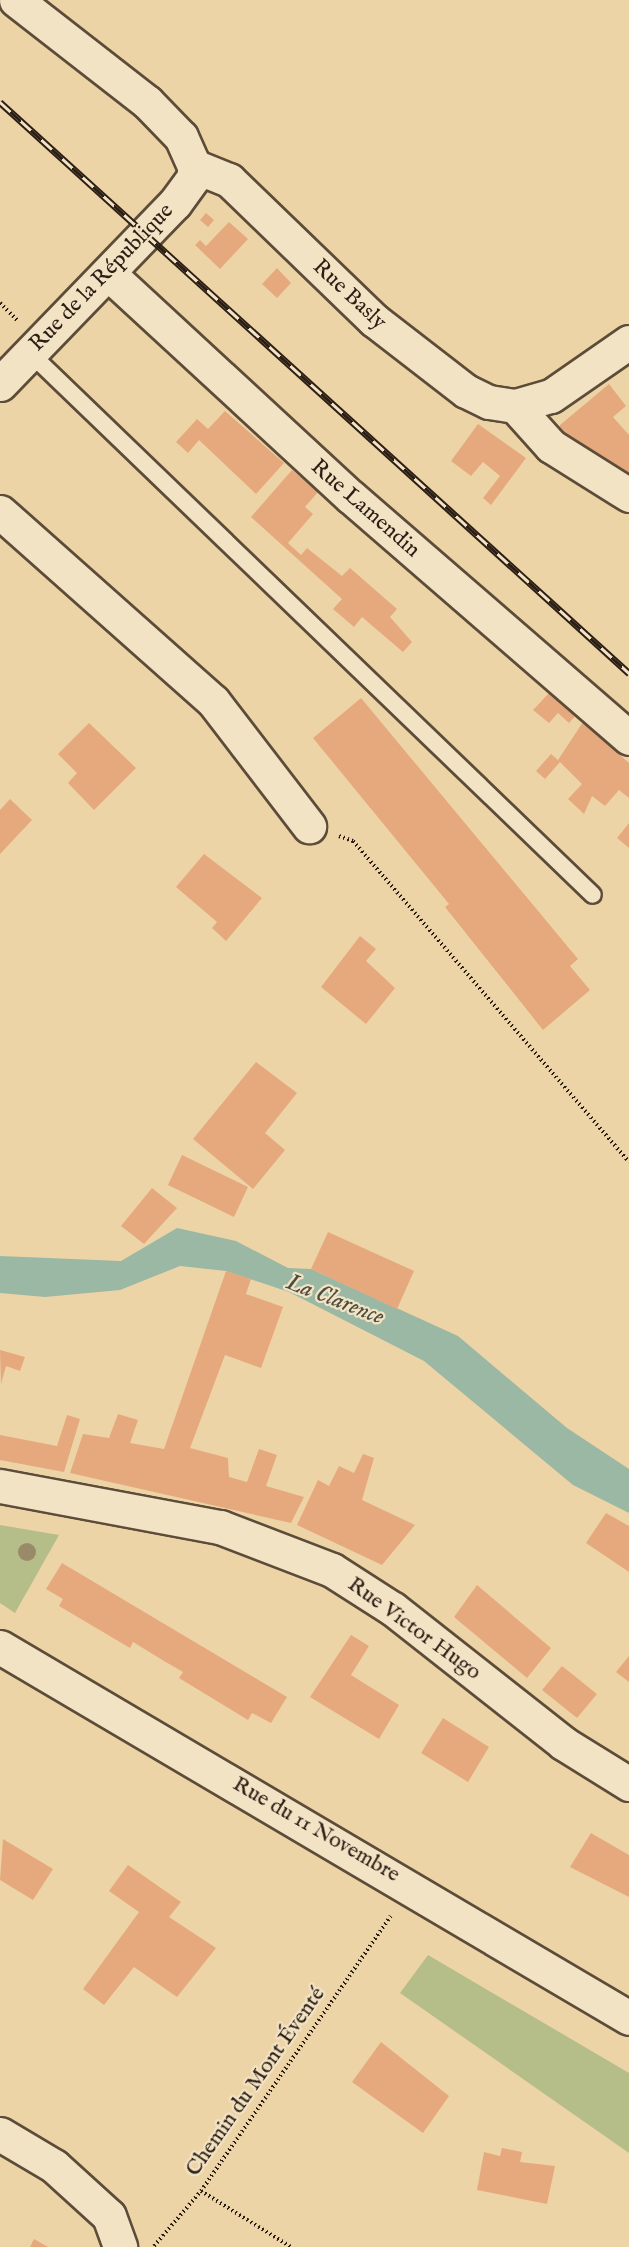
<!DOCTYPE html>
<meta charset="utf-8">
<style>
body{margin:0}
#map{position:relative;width:629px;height:2247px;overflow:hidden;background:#edd4a6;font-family:"IM FELL English",serif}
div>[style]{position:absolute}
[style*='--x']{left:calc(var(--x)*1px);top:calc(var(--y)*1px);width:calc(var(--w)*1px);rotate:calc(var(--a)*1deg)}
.green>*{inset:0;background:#b5bd89}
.water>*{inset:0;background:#9ab8a4}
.building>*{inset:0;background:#e6a97e}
.path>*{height:4px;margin-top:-2px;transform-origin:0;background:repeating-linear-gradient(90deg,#2b1e15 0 1.5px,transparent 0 4.5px)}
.roads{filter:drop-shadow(2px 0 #5c4c39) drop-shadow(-2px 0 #5c4c39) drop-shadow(0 2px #5c4c39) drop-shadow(0 -2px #5c4c39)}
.lane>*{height:16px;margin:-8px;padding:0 8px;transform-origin:8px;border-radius:8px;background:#f3e3c5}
.street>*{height:33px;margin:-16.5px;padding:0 16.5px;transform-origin:16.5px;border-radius:16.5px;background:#f3e3c5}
.secondary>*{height:33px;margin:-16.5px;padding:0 16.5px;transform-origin:16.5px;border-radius:16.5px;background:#f3e3c5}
.rail>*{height:7px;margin-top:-3.5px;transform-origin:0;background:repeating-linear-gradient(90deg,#f3e3c5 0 14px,#2b1e15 0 28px);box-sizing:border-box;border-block:2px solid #2b1e15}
.trees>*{width:18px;height:18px;margin:-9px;border-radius:50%;background:#998a6a}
span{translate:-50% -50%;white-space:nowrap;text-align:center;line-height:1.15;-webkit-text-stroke:4.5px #f3e3c5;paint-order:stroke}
.street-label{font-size:22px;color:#2b1e15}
.water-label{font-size:24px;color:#4c4c40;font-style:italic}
</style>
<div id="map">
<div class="green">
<i style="clip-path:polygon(0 1525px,59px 1535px,15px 1613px,0 1603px)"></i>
<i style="clip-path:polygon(428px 1955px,629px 2073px,629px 2153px,400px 1993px)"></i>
</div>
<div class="water">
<i style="clip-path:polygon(177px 1228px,236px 1241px,288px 1268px,311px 1269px,458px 1336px,567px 1428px,629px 1469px,629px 1513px,573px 1485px,424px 1361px,289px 1292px,226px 1271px,180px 1266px,120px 1290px,45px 1297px,0 1293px,0 1256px,121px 1261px)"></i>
</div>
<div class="building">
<i style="clip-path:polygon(206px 213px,214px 220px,208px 227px,200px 220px)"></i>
<i style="clip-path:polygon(229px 222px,248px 239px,220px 269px,195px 245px,200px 240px,206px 246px)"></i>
<i style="clip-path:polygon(277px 268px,291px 283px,277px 298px,262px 284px)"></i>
<i style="clip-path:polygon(609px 384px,626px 406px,613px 417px,629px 435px,629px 483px,560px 432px,560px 425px)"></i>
<i style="clip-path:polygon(225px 411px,284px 463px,256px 494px,199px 440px,188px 453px,176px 442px,197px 419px,208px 429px)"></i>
<i style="clip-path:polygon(478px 424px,526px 458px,491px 505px,483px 498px,500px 476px,483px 462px,471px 476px,451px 461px)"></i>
<i style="clip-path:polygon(292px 470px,318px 492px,305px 507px,313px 514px,288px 543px,301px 555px,307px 548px,342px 576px,350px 568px,397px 609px,390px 617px,412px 642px,403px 652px,362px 617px,354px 627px,333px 609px,342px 599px,251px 517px)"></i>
<i style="clip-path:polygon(550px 692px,576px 715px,569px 723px,558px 713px,549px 723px,533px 710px)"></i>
<i style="clip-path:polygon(361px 698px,578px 959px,570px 966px,590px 990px,543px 1030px,445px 907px,449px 904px,313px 738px)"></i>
<i style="clip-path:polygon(583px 722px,629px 763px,629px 798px,619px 790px,605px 806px,592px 796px,584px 814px,568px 799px,582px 784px,560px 762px,545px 779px,536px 771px,551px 754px,558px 760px)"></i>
<i style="clip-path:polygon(89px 723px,136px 768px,94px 810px,68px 783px,77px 773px,58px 754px)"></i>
<i style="clip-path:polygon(10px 799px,32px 820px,0 854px,0 810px)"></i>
<i style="clip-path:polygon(629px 823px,629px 848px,617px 838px)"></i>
<i style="clip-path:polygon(204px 854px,262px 898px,226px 941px,212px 928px,217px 922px,176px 887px)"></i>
<i style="clip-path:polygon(360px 936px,376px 949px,366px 961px,395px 988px,366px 1024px,321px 987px)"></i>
<i style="clip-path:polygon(256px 1062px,297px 1093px,265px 1133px,285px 1150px,253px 1189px,193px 1139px)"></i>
<i style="clip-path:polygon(182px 1155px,248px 1187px,234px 1217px,168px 1185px)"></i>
<i style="clip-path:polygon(152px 1188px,177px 1208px,144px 1244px,121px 1226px)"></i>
<i style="clip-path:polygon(328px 1232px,414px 1271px,397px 1309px,311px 1269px)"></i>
<i style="clip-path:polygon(226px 1271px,251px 1279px,246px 1294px,283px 1307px,261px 1368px,225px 1355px,190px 1448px,228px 1458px,229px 1477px,247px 1482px,259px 1449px,277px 1455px,266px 1486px,304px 1497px,291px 1523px,70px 1473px,83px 1434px,109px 1438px,118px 1414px,138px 1420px,130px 1443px,164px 1449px)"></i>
<i style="clip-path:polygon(0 1350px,25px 1357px,20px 1371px,6px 1366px,1px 1384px)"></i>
<i style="clip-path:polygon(67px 1415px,80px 1419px,64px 1472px,0 1460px,0 1435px,57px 1446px)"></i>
<i style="clip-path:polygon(363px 1454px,374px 1458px,362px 1500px,415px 1525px,382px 1565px,297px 1525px,318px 1480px,329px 1486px,339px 1466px,354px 1473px)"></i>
<i style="clip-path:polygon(606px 1513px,629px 1526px,629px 1572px,586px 1543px)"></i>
<i style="clip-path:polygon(62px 1563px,287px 1697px,271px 1723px,252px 1713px,248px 1720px,179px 1678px,183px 1672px,164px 1661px,133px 1642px,130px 1648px,59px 1606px,63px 1599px,46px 1589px)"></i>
<i style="clip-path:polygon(477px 1585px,551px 1648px,527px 1678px,454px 1617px)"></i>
<i style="clip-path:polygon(351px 1635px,369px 1646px,351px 1675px,399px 1705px,379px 1739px,310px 1697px)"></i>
<i style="clip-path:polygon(629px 1656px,629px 1682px,616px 1672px)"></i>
<i style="clip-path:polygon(562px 1666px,597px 1694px,577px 1718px,542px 1690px)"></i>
<i style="clip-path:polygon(443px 1718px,489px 1747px,468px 1782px,421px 1753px)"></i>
<i style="clip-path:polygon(591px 1833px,629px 1855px,629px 1897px,570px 1867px)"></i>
<i style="clip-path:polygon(3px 1839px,53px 1869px,33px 1900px,0 1880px)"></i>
<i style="clip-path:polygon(128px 1865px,181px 1902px,169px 1917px,216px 1948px,177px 1997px,134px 1967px,104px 2005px,83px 1989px,139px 1912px,109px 1891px)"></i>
<i style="clip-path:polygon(381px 2042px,449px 2096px,423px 2133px,352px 2082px)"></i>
<i style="clip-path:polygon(502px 2148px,522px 2152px,520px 2162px,555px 2166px,547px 2204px,477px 2190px,484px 2152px,500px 2156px)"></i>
<i style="clip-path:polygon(34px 2239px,48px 2247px,30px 2247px)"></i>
</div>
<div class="path">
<i style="--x:0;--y:303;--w:24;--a:45"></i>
<i style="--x:339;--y:836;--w:15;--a:20"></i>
<i style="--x:353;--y:841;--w:423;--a:49.3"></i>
<i style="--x:201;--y:2191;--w:106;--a:31.9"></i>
<i style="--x:154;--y:2246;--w:72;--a:-49.5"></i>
<i style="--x:201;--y:2191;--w:334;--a:-55.4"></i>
</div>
<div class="roads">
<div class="lane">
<i style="--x:30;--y:353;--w:781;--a:43.91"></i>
</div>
<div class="street">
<i style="--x:108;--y:273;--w:330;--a:42.7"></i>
<i style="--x:351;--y:497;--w:368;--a:40.9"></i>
<i style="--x:515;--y:406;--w:54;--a:48"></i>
<i style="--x:551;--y:446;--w:92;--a:32.1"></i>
<i style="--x:0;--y:512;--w:285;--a:41.6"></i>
<i style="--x:213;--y:701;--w:158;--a:52.5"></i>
<i style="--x:0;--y:1486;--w:224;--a:10.6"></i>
<i style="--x:220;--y:1527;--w:120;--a:21"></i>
<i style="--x:332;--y:1570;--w:72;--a:32.6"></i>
<i style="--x:393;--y:1609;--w:216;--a:38.2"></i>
<i style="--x:563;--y:1743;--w:78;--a:31.8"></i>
<i style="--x:0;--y:2134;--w:63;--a:30.7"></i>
<i style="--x:54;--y:2166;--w:74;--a:42.3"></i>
<i style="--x:109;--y:2216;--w:33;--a:70"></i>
</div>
<div class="secondary">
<i style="--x:194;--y:166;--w:38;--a:22"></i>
<i style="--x:229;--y:180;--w:202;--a:44"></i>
<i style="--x:374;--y:320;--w:116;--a:37.7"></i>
<i style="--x:466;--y:391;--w:25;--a:26"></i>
<i style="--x:489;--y:402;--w:26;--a:9"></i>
<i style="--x:515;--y:406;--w:37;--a:-16"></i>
<i style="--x:551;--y:396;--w:95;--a:-34.7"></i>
<i style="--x:0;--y:384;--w:252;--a:-46"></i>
<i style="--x:175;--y:203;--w:32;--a:-54"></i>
<i style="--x:194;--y:177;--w:11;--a:-90"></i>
<i style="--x:194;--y:166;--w:32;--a:-114"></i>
<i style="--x:181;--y:137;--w:49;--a:-134.2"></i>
<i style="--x:147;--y:102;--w:166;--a:-142.1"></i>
<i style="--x:0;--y:1647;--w:730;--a:30.53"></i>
</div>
</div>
<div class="rail">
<i style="--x:0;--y:102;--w:850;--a:42.23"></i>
</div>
<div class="trees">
<i style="left:27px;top:1552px"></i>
</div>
<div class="street-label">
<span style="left:102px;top:278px;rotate:-46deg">Rue de la République</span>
<span style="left:349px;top:295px;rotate:43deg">Rue Basly</span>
<span style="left:365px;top:509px;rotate:41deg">Rue Lamendin</span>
<span style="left:414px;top:1629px;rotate:36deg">Rue Victor Hugo</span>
<span style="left:316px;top:1830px;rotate:30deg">Rue du 11 Novembre</span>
<span style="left:256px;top:2082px;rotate:-55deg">Chemin du Mont Éventé</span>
</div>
<div class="water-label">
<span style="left:335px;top:1300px;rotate:21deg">La Clarence</span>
</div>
</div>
